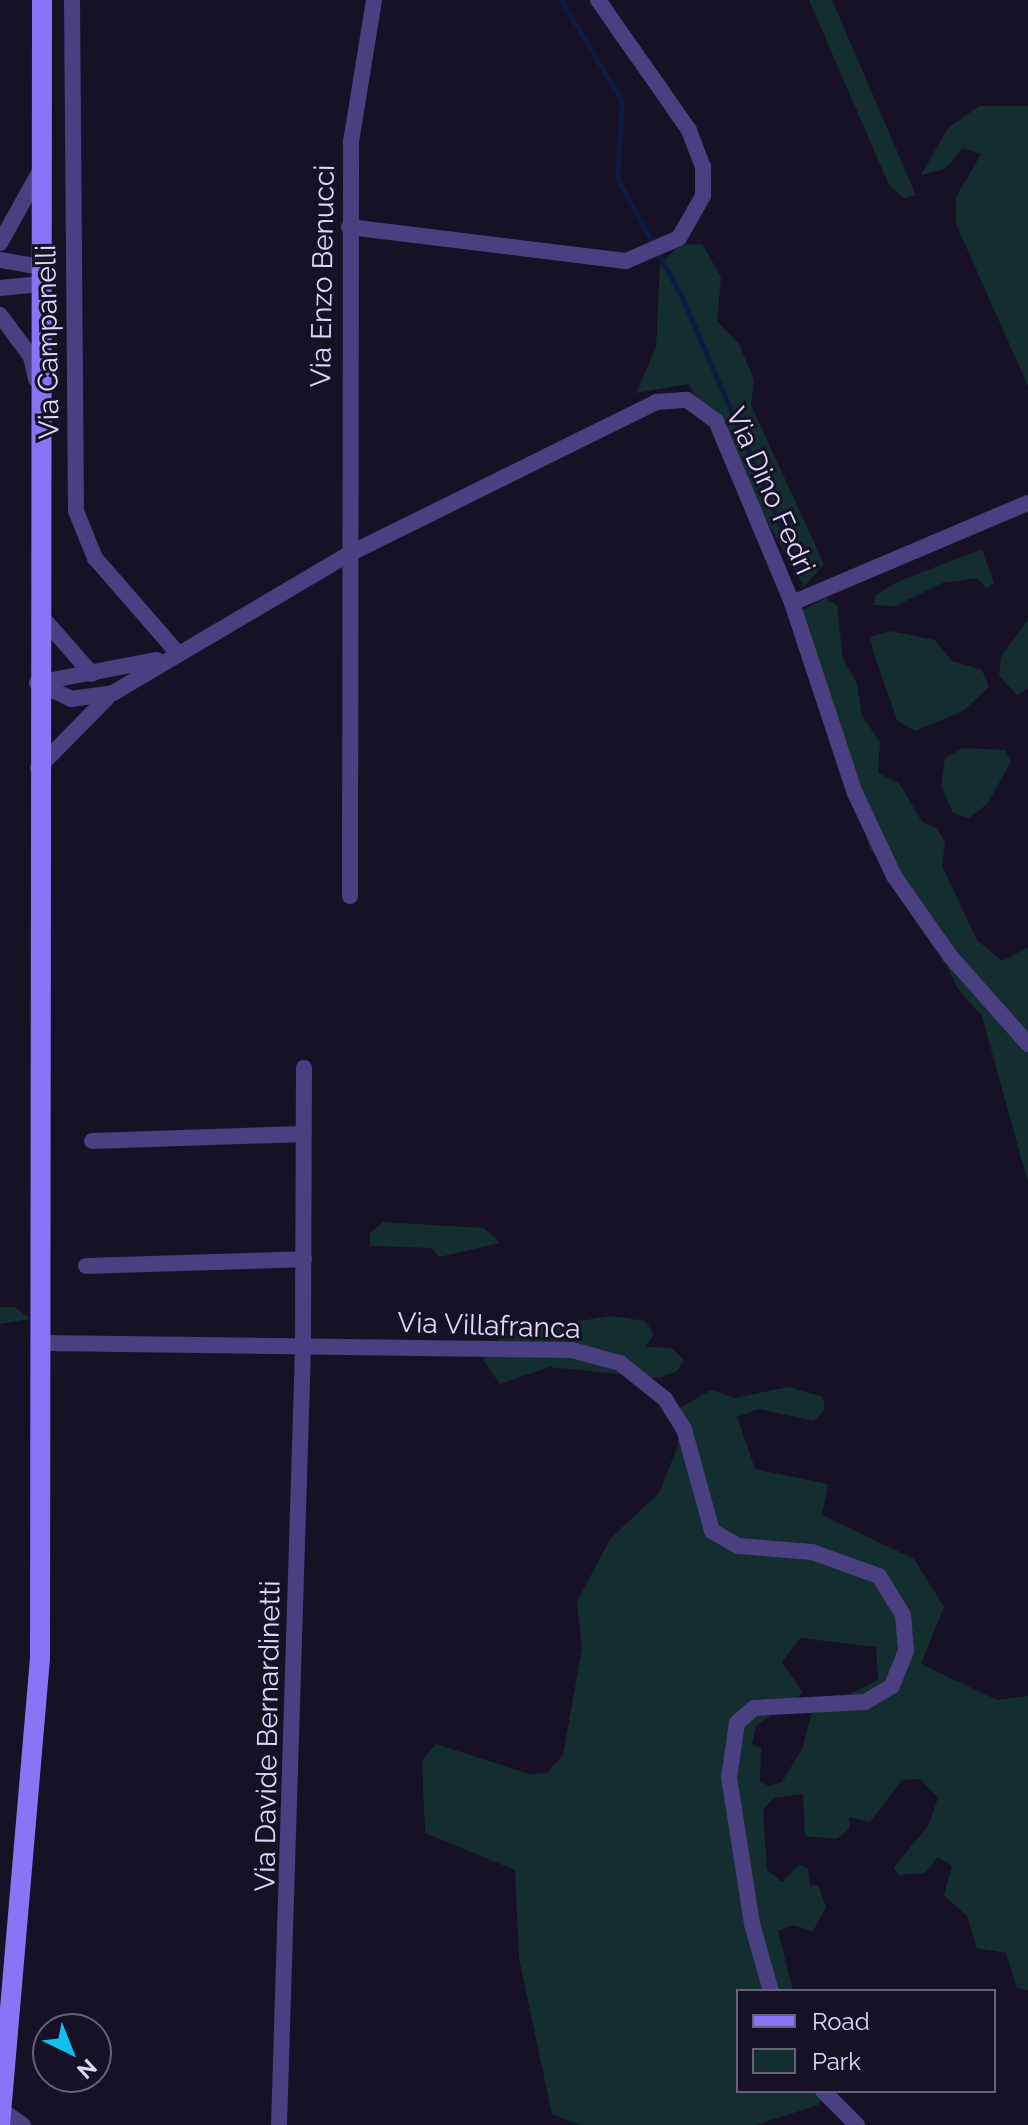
<!DOCTYPE html>
<style>
body{margin:0}
#map{position:relative;width:1028px;height:2125px;overflow:hidden;background:#171125;font-family:Raleway,sans-serif}
div>[style]{position:absolute}
[style*='--x']{left:calc(var(--x)*1px);top:calc(var(--y)*1px);width:calc(var(--w)*1px);rotate:calc(var(--a)*1deg)}
.green>*{inset:0;background:#142d2f}
.stream>*{height:5px;margin:-2.5px;padding:0 2.5px;transform-origin:2.5px;border-radius:2.5px;background:#0e1b41}
.minor>*{height:16px;margin:-8px;padding:0 8px;transform-origin:8px;border-radius:8px;background:#493f81}
.secondary>*{height:20px;margin:-10px;padding:0 10px;transform-origin:10px;border-radius:10px;background:#8775f5}
span{translate:-50% -50%;white-space:nowrap;text-align:center;line-height:1.15;-webkit-text-stroke:6px #171125;paint-order:stroke}
.street-label{font-size:28px;color:#e0d8fc}
.legend{position:absolute;left:736px;top:1989px;width:260px;height:104px;box-sizing:border-box;background:#171125;border:2px solid #67617b;margin:0;padding:10px 14px;list-style:none;font-size:24px;color:#e0d8fc}
.legend li{display:flex;align-items:center;gap:16px;height:40px}
.legend b{width:40px;border:2px solid #67617b}
.north{position:absolute;left:32px;top:2013px;width:80px;height:80px;box-sizing:border-box;background:#171125;border:2px solid #67617b;border-radius:50%;rotate:137deg;font-size:22px;font-weight:700;line-height:32px;text-align:center;color:#e0d8fc}
.north::after{content:'';display:block;margin:auto;width:28px;height:36px;background:#11bfee;clip-path:polygon(50% 0,100% 100%,50% 72%,0 100%)}
</style>
<div id="map">
<div class="green">
<i style="clip-path:polygon(809px 0,832px 0,916px 195px,904px 198px,889px 185px)"></i>
<i style="clip-path:polygon(979px 106px,1028px 106px,1028px 386px,956px 224px,956px 197px,981px 154px,963px 148px,945px 169px,921px 175px,948px 128px)"></i>
<i style="clip-path:polygon(702px 244px,721px 277px,717px 321px,739px 344px,754px 380px,751px 405px,824px 564px,804px 587px,689px 384px,636px 393px,656px 347px,660px 266px,679px 245px)"></i>
<i style="clip-path:polygon(982px 549px,994px 583px,987px 588px,977px 578px,943px 583px,895px 606px,874px 605px,876px 595px,899px 581px)"></i>
<i style="clip-path:polygon(825px 598px,837px 605px,843px 659px,857px 684px,862px 716px,880px 742px,878px 773px,899px 783px,922px 822px,937px 828px,945px 842px,942px 866px,977px 940px,1002px 961px,1028px 947px,1028px 1183px,982px 1016px,958px 989px,903px 876px,870px 850px,835px 716px,797px 647px,797px 613px)"></i>
<i style="clip-path:polygon(1028px 619px,1028px 688px,1017px 695px,999px 676px,1001px 657px)"></i>
<i style="clip-path:polygon(890px 631px,935px 640px,952px 661px,982px 670px,989px 687px,963px 711px,915px 731px,897px 720px,874px 654px,870px 637px)"></i>
<i style="clip-path:polygon(963px 748px,1005px 750px,1011px 762px,987px 804px,969px 818px,953px 813px,941px 786px,945px 758px)"></i>
<i style="clip-path:polygon(383px 1222px,484px 1228px,500px 1243px,439px 1257px,432px 1248px,370px 1246px,370px 1233px)"></i>
<i style="clip-path:polygon(0 1307px,15px 1307px,30px 1319px,0 1324px)"></i>
<i style="clip-path:polygon(611px 1316px,645px 1321px,654px 1334px,646px 1347px,672px 1348px,684px 1360px,677px 1371px,659px 1378px,549px 1367px,500px 1384px,483px 1360px,504px 1333px)"></i>
<i style="clip-path:polygon(evenodd,789px 1387px,823px 1397px,825px 1409px,814px 1421px,758px 1409px,737px 1417px,755px 1469px,828px 1484px,822px 1515px,914px 1559px,944px 1607px,921px 1664px,997px 1700px,1028px 1696px,1028px 1990px,1017px 1988px,1006px 1953px,976px 1948px,968px 1917px,944px 1895px,952px 1866px,938px 1857px,925px 1873px,898px 1875px,894px 1867px,928px 1826px,938px 1798px,920px 1779px,902px 1780px,870px 1822px,849px 1817px,850px 1828px,837px 1839px,805px 1836px,803px 1794px,774px 1798px,763px 1810px,767px 1870px,782px 1882px,799px 1865px,808px 1869px,810px 1886px,818px 1885px,826px 1907px,813px 1931px,792px 1925px,778px 1931px,793px 1991px,738px 1991px,738px 2091px,825px 2091px,818px 2105px,756px 2125px,580px 2125px,552px 2114px,519px 1958px,515px 1870px,425px 1833px,422px 1761px,436px 1744px,529px 1774px,547px 1773px,563px 1755px,582px 1648px,577px 1601px,611px 1538px,659px 1493px,678px 1446px,678px 1409px,711px 1390px,735px 1398px,789px 1387px,800px 1638px,876px 1647px,878px 1680px,811px 1714px,803px 1747px,782px 1782px,769px 1786px,760px 1782px,761px 1748px,752px 1744px,756px 1726px,803px 1693px,782px 1662px,800px 1638px)"></i>
</div>
<div class="stream">
<i style="--x:561;--y:0;--w:118;--a:58.9"></i>
<i style="--x:622;--y:101;--w:77;--a:93.7"></i>
<i style="--x:617;--y:178;--w:136;--a:61.4"></i>
<i style="--x:682;--y:297;--w:296;--a:66.7"></i>
</div>
<div class="minor">
<i style="--x:72;--y:0;--w:511;--a:89.55"></i>
<i style="--x:76;--y:511;--w:51;--a:68"></i>
<i style="--x:95;--y:558;--w:122;--a:49"></i>
<i style="--x:349;--y:227;--w:279;--a:7"></i>
<i style="--x:626;--y:261;--w:58;--a:-23.5"></i>
<i style="--x:679;--y:238;--w:48;--a:-60.3"></i>
<i style="--x:703;--y:196;--w:29;--a:-90"></i>
<i style="--x:703;--y:167;--w:40;--a:-111"></i>
<i style="--x:689;--y:130;--w:159;--a:-125"></i>
<i style="--x:0;--y:243;--w:80;--a:-60.9"></i>
<i style="--x:0;--y:260;--w:42;--a:9.7"></i>
<i style="--x:0;--y:288;--w:41;--a:-5.6"></i>
<i style="--x:0;--y:315;--w:52;--a:53.6"></i>
<i style="--x:31;--y:357;--w:23;--a:77"></i>
<i style="--x:792;--y:603;--w:256;--a:-23"></i>
<i style="--x:41;--y:616;--w:77;--a:48.7"></i>
<i style="--x:37;--y:683;--w:38;--a:25"></i>
<i style="--x:71;--y:699;--w:42;--a:-8.1"></i>
<i style="--x:113;--y:693;--w:272;--a:-30.5"></i>
<i style="--x:347;--y:555;--w:345;--a:-26.3"></i>
<i style="--x:656;--y:402;--w:31;--a:-4"></i>
<i style="--x:687;--y:400;--w:36;--a:36"></i>
<i style="--x:716;--y:421;--w:197;--a:67.3"></i>
<i style="--x:792;--y:603;--w:200;--a:71.7"></i>
<i style="--x:855;--y:793;--w:92;--a:64.8"></i>
<i style="--x:894;--y:876;--w:98;--a:55"></i>
<i style="--x:950;--y:956;--w:118;--a:48.4"></i>
<i style="--x:37;--y:683;--w:122;--a:-10.9"></i>
<i style="--x:38;--y:768;--w:98;--a:-45.4"></i>
<i style="--x:350;--y:896;--w:754;--a:-89.92"></i>
<i style="--x:351;--y:142;--w:144;--a:-80.8"></i>
<i style="--x:92;--y:1141;--w:212;--a:-1.9"></i>
<i style="--x:86;--y:1266;--w:218;--a:-1.8"></i>
<i style="--x:43;--y:1343;--w:529;--a:0.76"></i>
<i style="--x:572;--y:1350;--w:50;--a:15.2"></i>
<i style="--x:620;--y:1363;--w:58;--a:38.7"></i>
<i style="--x:665;--y:1399;--w:36;--a:58"></i>
<i style="--x:684;--y:1429;--w:106;--a:74.6"></i>
<i style="--x:712;--y:1531;--w:30;--a:30"></i>
<i style="--x:738;--y:1546;--w:74;--a:4.6"></i>
<i style="--x:812;--y:1552;--w:71;--a:19.7"></i>
<i style="--x:879;--y:1576;--w:46;--a:58.4"></i>
<i style="--x:903;--y:1615;--w:36;--a:85"></i>
<i style="--x:906;--y:1651;--w:38;--a:112"></i>
<i style="--x:892;--y:1686;--w:31;--a:149"></i>
<i style="--x:865;--y:1702;--w:111;--a:176.9"></i>
<i style="--x:754;--y:1708;--w:23;--a:139"></i>
<i style="--x:737;--y:1723;--w:55;--a:98.4"></i>
<i style="--x:729;--y:1777;--w:149;--a:81.1"></i>
<i style="--x:752;--y:1924;--w:70;--a:74.2"></i>
<i style="--x:823;--y:2091;--w:48;--a:45"></i>
<i style="--x:0;--y:2109;--w:28;--a:35"></i>
<i style="--x:279;--y:2125;--w:778;--a:-88.23"></i>
<i style="--x:303;--y:1347;--w:279;--a:-89.8"></i>
</div>
<div class="secondary">
<i style="--x:0;--y:2125;--w:469;--a:-85.1"></i>
<i style="--x:40;--y:1658;--w:1658;--a:-89.93"></i>
</div>
<div class="street-label">
<span style="left:323px;top:276px;rotate:-89deg">Via Enzo Benucci</span>
<span style="left:48px;top:342px;rotate:-91deg">Via Campanelli</span>
<span style="left:770px;top:491px;rotate:66deg">Via Dino Fedri</span>
<span style="left:489px;top:1326px;rotate:2deg">Via Villafranca</span>
<span style="left:268px;top:1736px;rotate:-89deg">Via Davide Bernardinetti</span>
</div>
<ul class="legend">
<li><b style="height:10px;background:#8775f5"></b>Road</li>
<li><b style="height:22px;background:#142d2f"></b>Park</li>
</ul>
<div class="north">N</div>
</div>
